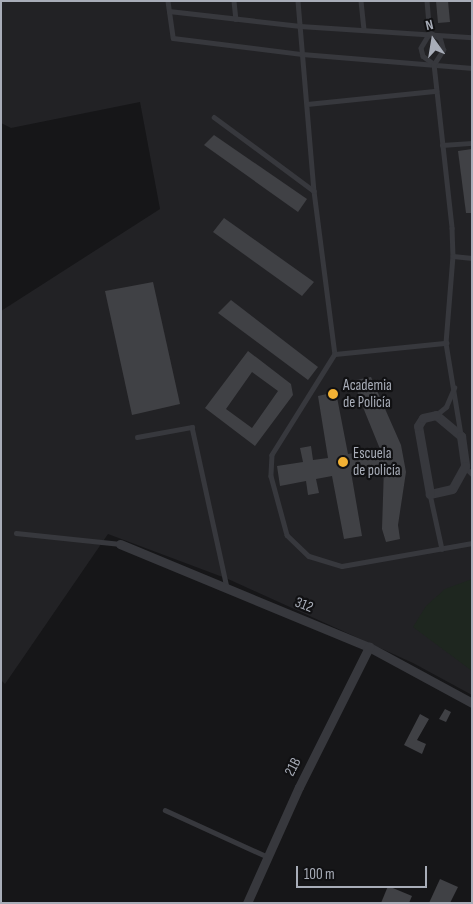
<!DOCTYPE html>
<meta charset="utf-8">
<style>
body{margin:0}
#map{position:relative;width:473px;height:904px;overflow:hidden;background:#161618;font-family:"Sofia Sans Condensed",sans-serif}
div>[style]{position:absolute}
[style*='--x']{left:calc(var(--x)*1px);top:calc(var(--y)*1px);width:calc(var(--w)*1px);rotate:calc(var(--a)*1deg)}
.built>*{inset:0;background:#222225}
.green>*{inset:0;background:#1e261f}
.building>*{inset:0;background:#404145}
.lane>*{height:4.5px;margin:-2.25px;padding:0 2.25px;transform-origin:2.25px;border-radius:2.25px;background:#37383d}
.street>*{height:9px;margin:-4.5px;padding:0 4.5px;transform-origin:4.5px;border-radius:4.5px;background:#37383d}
.dots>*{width:14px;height:14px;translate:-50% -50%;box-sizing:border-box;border:2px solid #111113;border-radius:50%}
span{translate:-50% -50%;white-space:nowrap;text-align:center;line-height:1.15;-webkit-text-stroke:4.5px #111113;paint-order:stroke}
.poi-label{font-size:15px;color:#a8adb8}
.left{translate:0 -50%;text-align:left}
.street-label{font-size:15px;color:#a8adb8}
.frame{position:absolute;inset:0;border:2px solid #a8adb8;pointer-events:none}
.north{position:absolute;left:408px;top:15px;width:50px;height:50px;-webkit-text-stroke:4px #111113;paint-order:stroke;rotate:347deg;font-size:14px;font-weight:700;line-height:20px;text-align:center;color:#a8adb8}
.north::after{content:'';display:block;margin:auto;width:18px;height:22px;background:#a8adb8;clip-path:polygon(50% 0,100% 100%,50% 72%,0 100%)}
.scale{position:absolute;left:296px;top:866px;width:131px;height:22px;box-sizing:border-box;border:2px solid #a8adb8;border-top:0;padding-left:6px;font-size:15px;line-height:18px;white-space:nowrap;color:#a8adb8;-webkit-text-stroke:4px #111113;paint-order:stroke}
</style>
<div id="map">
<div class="built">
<i style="clip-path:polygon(1px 1px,472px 1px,472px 695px,413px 663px,228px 579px,108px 534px,5px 684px,1px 680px,1px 311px,160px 209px,140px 102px,11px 128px,1px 123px)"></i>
</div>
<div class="green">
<i style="clip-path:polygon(472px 579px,472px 671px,413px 627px,426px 606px,445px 589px)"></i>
</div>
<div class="building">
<i style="clip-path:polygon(436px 1px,448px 1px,450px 22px,438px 23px)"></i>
<i style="clip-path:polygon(214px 135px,307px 199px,298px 212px,204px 145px)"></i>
<i style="clip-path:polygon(472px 149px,472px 213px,466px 213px,458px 151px)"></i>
<i style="clip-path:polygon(224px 218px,314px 282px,302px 296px,213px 232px)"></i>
<i style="clip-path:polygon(153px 282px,180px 404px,132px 415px,105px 291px)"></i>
<i style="clip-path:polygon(231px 300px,318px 367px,308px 380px,218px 313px)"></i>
<i style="clip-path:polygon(evenodd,248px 351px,291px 384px,293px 395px,255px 446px,205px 408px,248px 351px,252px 372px,278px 391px,252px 428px,226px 409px,252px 372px)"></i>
<i style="clip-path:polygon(371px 377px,401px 445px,406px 472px,398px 525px,400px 539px,386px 542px,382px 529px,384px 467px,351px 472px,362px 536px,344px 539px,332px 476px,316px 479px,319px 493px,308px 495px,306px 481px,280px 486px,277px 466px,303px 462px,300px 448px,311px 446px,313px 460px,328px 458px,318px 396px,336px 392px,348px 454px,380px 449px,358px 395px,356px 380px)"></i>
<i style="clip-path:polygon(445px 709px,451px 712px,446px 722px,439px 719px)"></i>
<i style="clip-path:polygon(420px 714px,429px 719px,417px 740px,426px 744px,422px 754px,404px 745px)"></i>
<i style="clip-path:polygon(440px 879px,458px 887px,450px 903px,429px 903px)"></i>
<i style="clip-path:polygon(388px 886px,412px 896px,409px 903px,381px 903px)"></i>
</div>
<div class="lane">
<i style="--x:168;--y:1;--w:37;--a:82"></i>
<i style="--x:173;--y:38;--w:130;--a:7.1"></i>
<i style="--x:302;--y:54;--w:171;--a:4.7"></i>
<i style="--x:234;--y:1;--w:18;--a:84"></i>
<i style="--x:298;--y:1;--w:191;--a:85.2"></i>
<i style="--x:314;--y:191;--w:164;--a:82.7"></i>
<i style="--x:335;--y:354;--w:119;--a:122"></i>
<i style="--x:272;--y:455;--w:21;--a:93"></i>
<i style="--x:271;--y:476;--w:61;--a:74.8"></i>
<i style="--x:287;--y:535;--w:30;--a:44"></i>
<i style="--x:309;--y:556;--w:34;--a:17"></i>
<i style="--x:342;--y:566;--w:132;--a:-10"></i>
<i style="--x:361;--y:1;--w:28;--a:84"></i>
<i style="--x:427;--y:1;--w:32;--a:85"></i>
<i style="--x:430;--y:33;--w:17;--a:121"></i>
<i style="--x:421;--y:48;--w:8;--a:76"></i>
<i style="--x:423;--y:56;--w:14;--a:36"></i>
<i style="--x:434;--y:64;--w:17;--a:-57"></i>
<i style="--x:443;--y:50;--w:11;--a:-105"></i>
<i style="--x:440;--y:39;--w:9;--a:-148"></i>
<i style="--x:169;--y:11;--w:132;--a:6.5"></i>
<i style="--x:300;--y:26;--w:172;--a:3.7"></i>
<i style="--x:434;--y:64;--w:165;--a:83.7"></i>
<i style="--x:452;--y:228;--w:28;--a:88"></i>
<i style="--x:453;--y:256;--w:87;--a:94.6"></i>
<i style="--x:446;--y:343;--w:93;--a:80.7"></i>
<i style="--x:307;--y:104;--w:130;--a:-5.8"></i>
<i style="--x:214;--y:117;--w:124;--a:36.5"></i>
<i style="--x:442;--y:145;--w:30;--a:-4"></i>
<i style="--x:453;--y:256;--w:19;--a:6"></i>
<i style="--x:335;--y:354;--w:112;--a:-5.7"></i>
<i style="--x:436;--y:415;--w:13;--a:-39"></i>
<i style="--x:446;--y:407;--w:21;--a:-67"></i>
<i style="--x:137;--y:437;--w:56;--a:-10.3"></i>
<i style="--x:192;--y:427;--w:165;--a:77.7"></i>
<i style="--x:465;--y:467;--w:10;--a:45"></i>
<i style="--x:430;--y:494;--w:56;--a:77.7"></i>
<i style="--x:16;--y:533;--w:105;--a:6"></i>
<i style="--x:165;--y:810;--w:113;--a:24.5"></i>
</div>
<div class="street">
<i style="--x:436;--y:415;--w:33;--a:40"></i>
<i style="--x:461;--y:436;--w:30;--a:82"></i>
<i style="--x:465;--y:466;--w:26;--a:119"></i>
<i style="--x:452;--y:489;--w:23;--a:167"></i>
<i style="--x:430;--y:494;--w:69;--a:-100"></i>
<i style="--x:418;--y:426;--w:9;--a:-58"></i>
<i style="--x:423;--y:418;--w:13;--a:-13"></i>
<i style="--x:120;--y:544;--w:269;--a:22.5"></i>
<i style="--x:369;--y:647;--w:117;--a:28.5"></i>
<i style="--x:247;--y:903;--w:127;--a:-65.9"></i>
<i style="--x:299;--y:787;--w:157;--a:-63.4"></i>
</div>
<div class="dots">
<i style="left:333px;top:394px;background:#f2b134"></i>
<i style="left:343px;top:462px;background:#f2b134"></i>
</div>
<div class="poi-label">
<span class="left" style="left:343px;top:394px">Academia<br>de Policía</span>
<span class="left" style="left:353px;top:462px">Escuela<br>de policía</span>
</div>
<div class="street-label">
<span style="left:304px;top:605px;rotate:22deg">312</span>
<span style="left:293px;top:767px;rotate:-63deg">21B</span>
</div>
<div class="frame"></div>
<div class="north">N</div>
<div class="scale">100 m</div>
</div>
